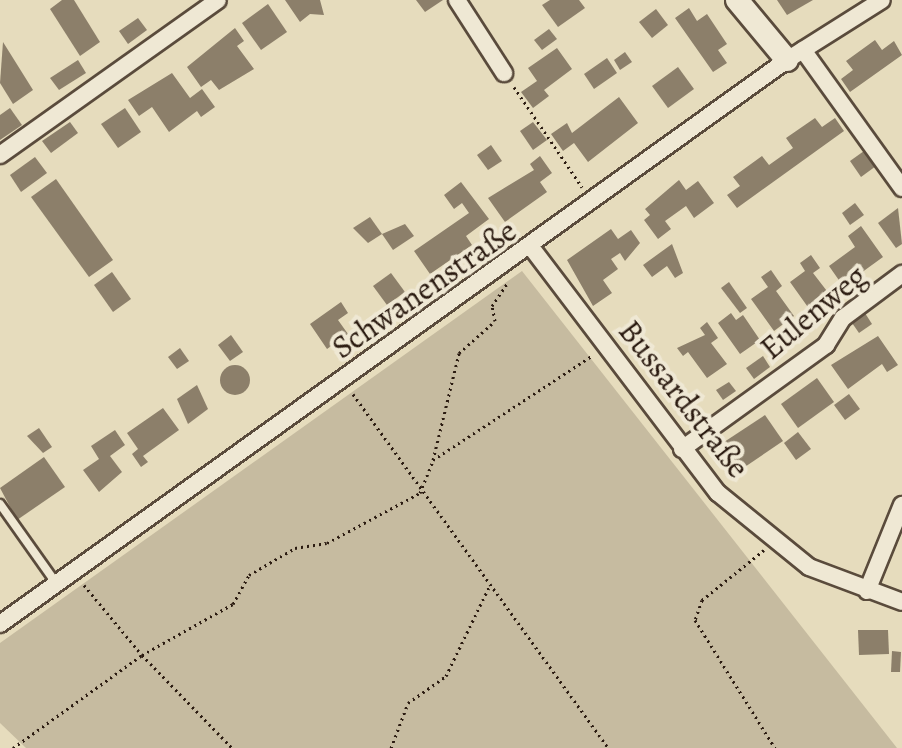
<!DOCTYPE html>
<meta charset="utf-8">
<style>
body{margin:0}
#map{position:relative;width:902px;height:748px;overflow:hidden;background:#e6dcbd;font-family:Alegreya,serif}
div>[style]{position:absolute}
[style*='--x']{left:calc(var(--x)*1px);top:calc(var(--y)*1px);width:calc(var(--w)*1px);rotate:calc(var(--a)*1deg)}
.green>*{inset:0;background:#c6bba0}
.building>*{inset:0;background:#8c7f6a}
.round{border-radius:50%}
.path>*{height:3px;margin-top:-1.5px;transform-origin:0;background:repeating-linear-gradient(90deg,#2b1b11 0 2px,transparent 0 6px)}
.roads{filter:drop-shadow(2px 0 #5a4b3c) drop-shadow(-2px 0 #5a4b3c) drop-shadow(0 2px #5a4b3c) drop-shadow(0 -2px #5a4b3c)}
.service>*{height:8px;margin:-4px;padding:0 4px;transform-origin:4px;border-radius:4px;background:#efe8d4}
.minor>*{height:16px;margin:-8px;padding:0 8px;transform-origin:8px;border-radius:8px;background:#efe8d4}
.tertiary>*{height:22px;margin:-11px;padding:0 11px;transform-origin:11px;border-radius:11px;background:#efe8d4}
span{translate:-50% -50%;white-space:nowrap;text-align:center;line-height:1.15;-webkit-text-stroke:8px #efe8d4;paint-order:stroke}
.street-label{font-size:32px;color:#2b1b11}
</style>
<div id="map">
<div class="green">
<i style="clip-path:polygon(522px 271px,897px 748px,26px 748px,0 723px,0 643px)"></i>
</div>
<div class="building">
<i style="clip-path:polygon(62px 0,74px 0,100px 42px,80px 56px,50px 9px)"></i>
<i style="clip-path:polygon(285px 0,320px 0,324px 15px,310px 14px,300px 22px)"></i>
<i style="clip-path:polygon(416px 0,443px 0,425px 12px)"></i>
<i style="clip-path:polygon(550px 0,579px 0,585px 8px,558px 27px,542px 5px)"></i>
<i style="clip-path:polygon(777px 0,813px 0,787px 15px)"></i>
<i style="clip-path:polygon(268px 4px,287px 32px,261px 50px,242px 23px)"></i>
<i style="clip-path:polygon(689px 8px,697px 21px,707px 14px,727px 44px,718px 50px,727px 63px,713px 72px,675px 18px)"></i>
<i style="clip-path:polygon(656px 9px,668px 25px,652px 38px,639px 22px)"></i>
<i style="clip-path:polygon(138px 18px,147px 30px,128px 44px,119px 31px)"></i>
<i style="clip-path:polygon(235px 28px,244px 41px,237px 46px,254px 69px,219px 90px,211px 80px,201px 87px,187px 67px)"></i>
<i style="clip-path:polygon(549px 29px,557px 39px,542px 50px,534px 40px)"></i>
<i style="clip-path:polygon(875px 40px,882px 50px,894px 41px,902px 55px,850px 92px,841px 79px,853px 70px,846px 61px)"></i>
<i style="clip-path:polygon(3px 42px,33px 90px,13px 104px,0 83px)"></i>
<i style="clip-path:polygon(557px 48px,572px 69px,544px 90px,549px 96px,533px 108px,521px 92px,537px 81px,528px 68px)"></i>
<i style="clip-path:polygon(625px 52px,632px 62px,620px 70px,614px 60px)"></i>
<i style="clip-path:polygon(607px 58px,617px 73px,594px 89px,584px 74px)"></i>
<i style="clip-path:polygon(78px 60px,86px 73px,59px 90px,50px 78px)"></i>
<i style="clip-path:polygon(678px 67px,694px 89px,668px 108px,652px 86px)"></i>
<i style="clip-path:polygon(172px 73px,190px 98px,202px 89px,215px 107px,201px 117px,197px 111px,169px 132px,152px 107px,139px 116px,128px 100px)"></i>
<i style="clip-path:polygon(619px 97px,638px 123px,588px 162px,574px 143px,563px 151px,551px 134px,567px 123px,572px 133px)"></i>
<i style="clip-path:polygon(10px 108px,22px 125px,0 140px,0 115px)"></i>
<i style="clip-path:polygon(125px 108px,141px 132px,118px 148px,101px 124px)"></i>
<i style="clip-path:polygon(815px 118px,822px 127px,835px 118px,844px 131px,737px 208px,727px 195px,740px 186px,733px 177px,762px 156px,769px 165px,793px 148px,786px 138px)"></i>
<i style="clip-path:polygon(70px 122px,78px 133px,51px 153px,42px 141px)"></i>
<i style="clip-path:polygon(533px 122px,547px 140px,533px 150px,520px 131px)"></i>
<i style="clip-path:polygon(491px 145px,502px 161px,488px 170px,477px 155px)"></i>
<i style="clip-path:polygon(864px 151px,876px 166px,861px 177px,850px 161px)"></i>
<i style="clip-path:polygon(540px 156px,552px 173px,540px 182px,547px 192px,505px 222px,488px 198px,534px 170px,530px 164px)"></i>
<i style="clip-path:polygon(35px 157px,47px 173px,21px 192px,10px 175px)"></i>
<i style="clip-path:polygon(56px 179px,113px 260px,89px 277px,31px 197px)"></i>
<i style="clip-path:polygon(679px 180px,686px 190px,698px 181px,714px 203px,694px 218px,686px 206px,665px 221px,671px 229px,658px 239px,644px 220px,650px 215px,645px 209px)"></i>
<i style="clip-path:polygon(461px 182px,489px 219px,466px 236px,472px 245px,430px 274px,414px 251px,469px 213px,462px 203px,454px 209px,444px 195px)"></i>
<i style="clip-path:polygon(855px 203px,864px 215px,850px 225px,842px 213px)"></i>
<i style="clip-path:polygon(898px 208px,902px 244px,896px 248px,878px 223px)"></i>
<i style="clip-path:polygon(370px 217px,382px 234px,368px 243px,353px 228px)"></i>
<i style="clip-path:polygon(405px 224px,414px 236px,393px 250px,382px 234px)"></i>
<i style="clip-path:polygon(861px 226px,883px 257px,843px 286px,829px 266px,855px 247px,848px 236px)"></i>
<i style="clip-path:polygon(611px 229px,618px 239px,631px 230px,640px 243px,625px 261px,620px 253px,611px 259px,618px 269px,603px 280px,612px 293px,593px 306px,567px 260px)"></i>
<i style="clip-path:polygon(672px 244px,683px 273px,675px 278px,667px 266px,652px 277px,643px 265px)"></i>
<i style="clip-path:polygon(811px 255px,820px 268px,813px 273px,830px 295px,810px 310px,790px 282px,805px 271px,800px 263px)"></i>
<i style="clip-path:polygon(771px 270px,782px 286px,776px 291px,794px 316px,774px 331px,751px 299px,768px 287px,761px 277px)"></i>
<i style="clip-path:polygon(112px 272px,131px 299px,113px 312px,94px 285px)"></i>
<i style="clip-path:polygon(391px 273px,405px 292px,387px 305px,373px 286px)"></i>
<i style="clip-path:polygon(729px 282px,747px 308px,740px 313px,721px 288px)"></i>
<i style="clip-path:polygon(341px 302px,348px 313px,338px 320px,348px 334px,327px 349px,310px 324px)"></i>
<i style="clip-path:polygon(863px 310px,872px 324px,859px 333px,850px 320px)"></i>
<i style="clip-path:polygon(731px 313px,736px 320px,743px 315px,760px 340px,740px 354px,718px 323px)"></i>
<i style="clip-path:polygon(707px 322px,718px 338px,711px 343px,727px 364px,707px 378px,688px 352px,683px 356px,677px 348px,705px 335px,700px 328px)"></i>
<i style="clip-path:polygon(231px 335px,243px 352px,230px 361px,218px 345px)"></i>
<i style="clip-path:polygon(878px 336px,898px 365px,887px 372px,882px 364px,848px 389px,831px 365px)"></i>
<i style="clip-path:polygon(180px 348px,189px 361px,177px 369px,168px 357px)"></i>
<i style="clip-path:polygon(763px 356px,770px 367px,754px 379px,746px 368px)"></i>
<i class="round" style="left:220px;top:365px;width:30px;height:30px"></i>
<i style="clip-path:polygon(817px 378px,834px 402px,798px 428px,781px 404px)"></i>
<i style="clip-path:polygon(729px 382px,736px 391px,723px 400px,716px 390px)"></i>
<i style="clip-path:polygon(197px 385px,208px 409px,188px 424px,177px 399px)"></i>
<i style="clip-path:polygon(849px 394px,860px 409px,845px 420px,834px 405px)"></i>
<i style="clip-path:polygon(163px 408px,179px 430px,143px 456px,148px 462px,141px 467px,132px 454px,138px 449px,127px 433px)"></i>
<i style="clip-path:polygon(765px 415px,783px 441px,733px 475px,715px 448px)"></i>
<i style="clip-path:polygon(39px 428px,52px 447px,43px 453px,27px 436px)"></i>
<i style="clip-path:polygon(115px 430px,125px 445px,110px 456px,122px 472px,99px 492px,83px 470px,99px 459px,91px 446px)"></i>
<i style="clip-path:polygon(798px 432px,811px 449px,796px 460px,784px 443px)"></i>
<i style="clip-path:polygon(44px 457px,65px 487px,17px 520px,0 488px)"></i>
<i style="clip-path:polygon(858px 630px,888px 630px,889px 654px,859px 655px)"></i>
<i style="clip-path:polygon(892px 651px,901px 652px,900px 672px,891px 672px)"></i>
</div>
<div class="path">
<i style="--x:514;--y:87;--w:121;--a:55.8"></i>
<i style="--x:353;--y:394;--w:436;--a:54.2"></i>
<i style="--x:433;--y:460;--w:110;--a:-76.3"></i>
<i style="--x:459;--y:353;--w:48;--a:-41.6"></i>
<i style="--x:495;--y:321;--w:15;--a:-101"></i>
<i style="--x:492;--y:306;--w:27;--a:-56"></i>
<i style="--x:764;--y:550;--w:80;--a:141.1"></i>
<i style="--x:702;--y:600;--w:21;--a:109"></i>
<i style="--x:695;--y:620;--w:151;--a:58"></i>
<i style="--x:84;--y:585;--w:91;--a:50.4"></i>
<i style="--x:142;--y:655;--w:129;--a:45.9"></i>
<i style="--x:13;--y:748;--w:159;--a:-35.8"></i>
<i style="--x:142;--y:655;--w:104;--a:-29.3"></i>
<i style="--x:233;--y:604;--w:33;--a:-61"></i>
<i style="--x:249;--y:575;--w:53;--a:-30.4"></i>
<i style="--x:295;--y:548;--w:32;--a:-9"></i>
<i style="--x:327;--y:543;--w:106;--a:-28.3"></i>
<i style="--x:420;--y:493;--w:35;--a:-68"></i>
<i style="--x:433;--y:460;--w:191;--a:-33.3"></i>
<i style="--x:391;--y:748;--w:48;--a:-69.3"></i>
<i style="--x:408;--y:703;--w:47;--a:-35.4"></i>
<i style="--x:446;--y:676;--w:101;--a:-64.2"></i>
</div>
<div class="roads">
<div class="service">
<i style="--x:0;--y:504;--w:97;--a:54.7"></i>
</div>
<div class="minor">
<i style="--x:457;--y:0;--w:87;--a:57.2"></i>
<i style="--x:803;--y:50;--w:170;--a:54.3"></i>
<i style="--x:0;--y:155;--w:267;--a:-35.4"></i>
<i style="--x:531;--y:247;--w:309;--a:52.8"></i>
<i style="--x:718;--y:493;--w:117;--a:39.1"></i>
<i style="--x:809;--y:567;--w:99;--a:20.6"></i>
<i style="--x:682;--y:449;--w:178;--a:-35.8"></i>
<i style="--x:826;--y:345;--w:32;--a:-58"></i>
<i style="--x:843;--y:318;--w:74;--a:-36.7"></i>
<i style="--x:867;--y:591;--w:93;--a:-67.9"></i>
<i style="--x:0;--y:624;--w:968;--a:-35.63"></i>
<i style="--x:787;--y:60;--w:112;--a:-32.3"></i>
</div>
<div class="tertiary">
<i style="--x:737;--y:0;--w:78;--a:50.2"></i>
</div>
</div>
<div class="street-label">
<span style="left:424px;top:289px;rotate:-35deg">Schwanenstraße</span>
<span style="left:813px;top:312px;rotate:-40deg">Eulenweg</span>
<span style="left:684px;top:399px;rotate:52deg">Bussardstraße</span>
</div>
</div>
